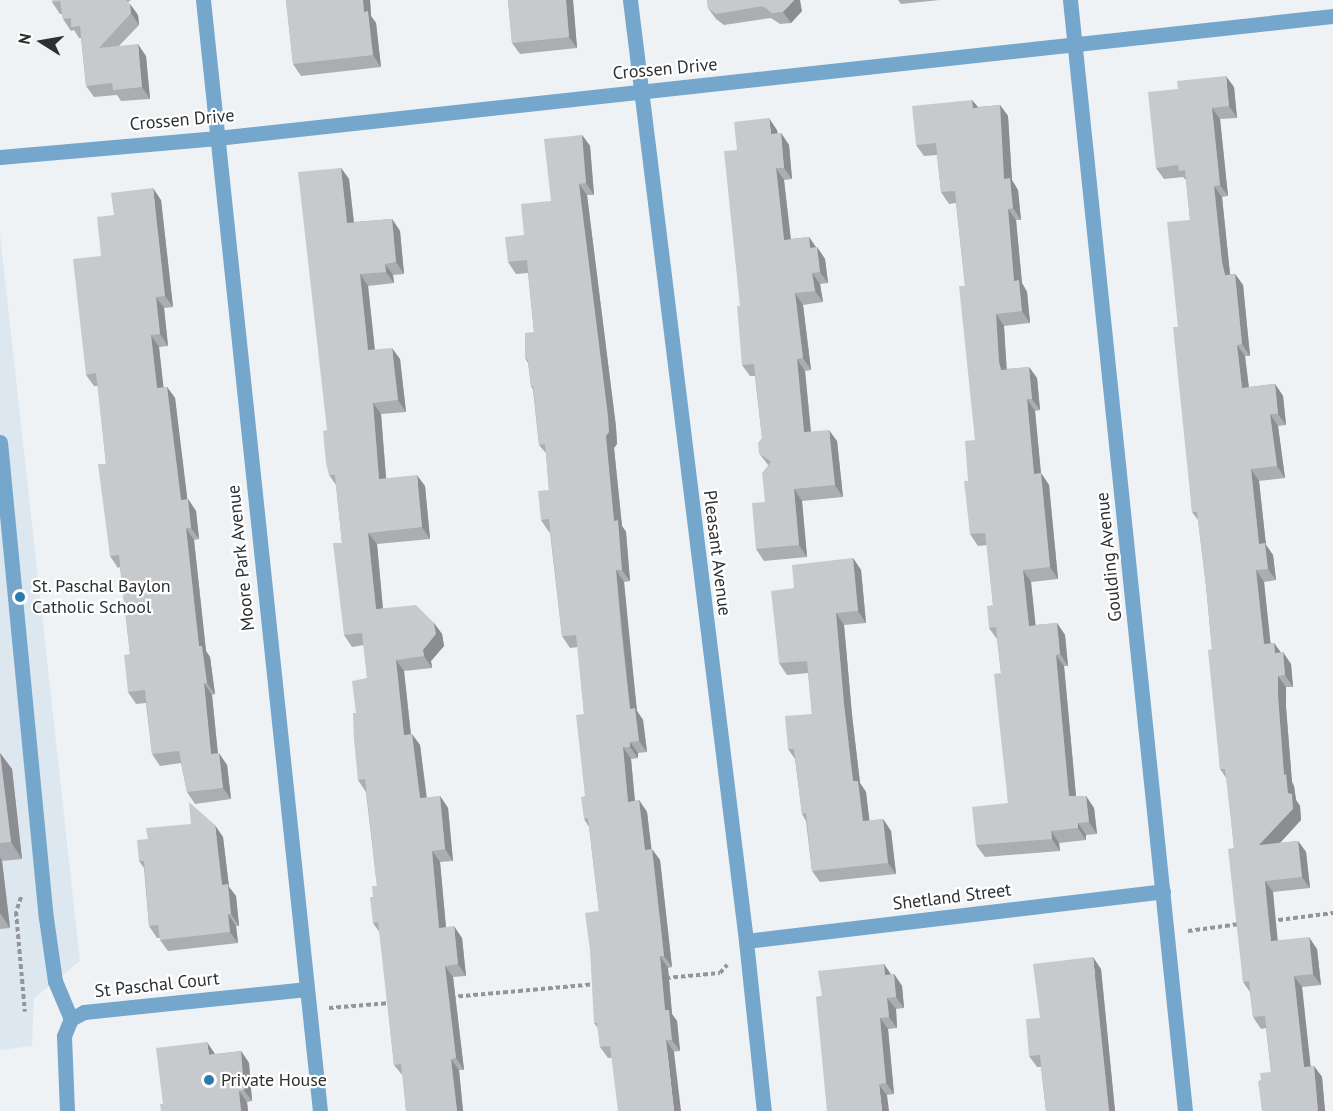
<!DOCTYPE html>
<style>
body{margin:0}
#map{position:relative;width:1333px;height:1111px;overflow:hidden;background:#eff2f5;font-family:"PT Sans",sans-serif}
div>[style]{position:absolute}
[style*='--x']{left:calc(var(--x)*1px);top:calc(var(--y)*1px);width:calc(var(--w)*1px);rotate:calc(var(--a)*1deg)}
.built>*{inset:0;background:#dde7ef}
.path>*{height:4px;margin-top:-2px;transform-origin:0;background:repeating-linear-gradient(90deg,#939598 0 4.5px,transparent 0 7.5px)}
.minor>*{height:15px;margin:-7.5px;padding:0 7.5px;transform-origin:7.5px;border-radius:7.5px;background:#75a6cb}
.wall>*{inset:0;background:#abaeb0}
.shaded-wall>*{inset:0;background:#8b8d90}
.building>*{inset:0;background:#c7cacd}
.dots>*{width:16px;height:16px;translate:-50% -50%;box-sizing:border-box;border:3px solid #fff;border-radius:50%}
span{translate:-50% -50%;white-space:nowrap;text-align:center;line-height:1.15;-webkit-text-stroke:4.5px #fff;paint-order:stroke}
.street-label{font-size:18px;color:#2d2f30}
.poi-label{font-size:18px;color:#2d2f30}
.left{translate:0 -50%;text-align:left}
.north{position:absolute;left:12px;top:12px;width:60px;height:60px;-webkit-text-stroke:4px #fff;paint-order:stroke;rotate:281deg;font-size:16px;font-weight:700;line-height:24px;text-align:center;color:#2d2f30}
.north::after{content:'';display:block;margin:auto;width:21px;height:27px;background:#2d2f30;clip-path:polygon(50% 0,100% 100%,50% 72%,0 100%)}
</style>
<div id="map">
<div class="built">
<i style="clip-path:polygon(0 233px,80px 961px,34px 998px,32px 1046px,0 1050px)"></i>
</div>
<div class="path">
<i style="--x:21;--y:897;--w:16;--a:108"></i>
<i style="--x:16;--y:912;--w:100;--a:84.9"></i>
<i style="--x:1271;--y:921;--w:63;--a:-7.4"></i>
<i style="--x:1188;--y:931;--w:52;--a:-7.7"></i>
<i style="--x:666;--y:978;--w:54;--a:-5.3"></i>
<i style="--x:720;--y:973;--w:11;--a:-49"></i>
<i style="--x:451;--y:997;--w:146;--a:-5.1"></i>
<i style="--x:329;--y:1008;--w:61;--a:-4.7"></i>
</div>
<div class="minor">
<i style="--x:203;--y:0;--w:1117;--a:83.99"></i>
<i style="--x:630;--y:0;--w:948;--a:82.97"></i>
<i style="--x:746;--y:941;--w:171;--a:84"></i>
<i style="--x:1070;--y:0;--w:1117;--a:84.09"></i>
<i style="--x:0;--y:157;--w:218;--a:-5"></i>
<i style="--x:217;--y:138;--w:1123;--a:-6.24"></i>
<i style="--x:0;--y:442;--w:478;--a:84.5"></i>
<i style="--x:46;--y:918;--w:64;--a:81.9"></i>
<i style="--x:55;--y:981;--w:41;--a:67.2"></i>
<i style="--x:746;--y:941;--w:420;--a:-6.8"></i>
<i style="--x:67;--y:1111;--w:75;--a:-92.3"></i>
<i style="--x:64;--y:1036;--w:18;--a:-68"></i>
<i style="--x:71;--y:1019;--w:15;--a:-28"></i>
<i style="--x:84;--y:1012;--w:222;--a:-5.9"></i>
</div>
<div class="wall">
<i style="clip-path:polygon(52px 0,131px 0,128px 2px,138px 15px,139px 25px,119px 46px,146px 56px,150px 99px,121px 101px,117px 95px,94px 97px,86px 86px,81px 38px,79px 38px,74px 30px,71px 31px,63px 19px,62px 14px,60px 14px,52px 2px)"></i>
<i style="clip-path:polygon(286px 0,370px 0,371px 16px,376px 23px,381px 67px,301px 76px,293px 64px)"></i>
<i style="clip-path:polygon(508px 0,573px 0,577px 48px,520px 54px,512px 43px)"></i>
<i style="clip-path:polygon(707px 0,802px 11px,791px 23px,780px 24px,771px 18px,724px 25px,716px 19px,708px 8px)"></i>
<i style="clip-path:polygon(898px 0,940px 0,901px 4px)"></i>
<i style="clip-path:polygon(1234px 87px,1237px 118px,1220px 119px,1228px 196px,1222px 197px,1230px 274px,1235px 274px,1243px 285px,1250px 356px,1245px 356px,1249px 387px,1275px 384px,1283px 396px,1286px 425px,1278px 426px,1285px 478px,1259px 481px,1266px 545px,1273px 555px,1276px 580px,1264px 582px,1270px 643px,1274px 643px,1281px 653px,1291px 664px,1293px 687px,1286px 687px,1286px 707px,1292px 782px,1294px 786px,1296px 800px,1300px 806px,1301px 820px,1280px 843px,1298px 841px,1306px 852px,1310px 888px,1273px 892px,1274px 907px,1277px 940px,1317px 949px,1321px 985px,1302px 987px,1310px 1066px,1314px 1066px,1322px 1077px,1325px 1111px,1262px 1111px,1261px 1080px,1271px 1072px,1266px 1028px,1261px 1029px,1253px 1017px,1250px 992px,1243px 982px,1234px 848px,1227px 779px,1220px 769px,1212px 649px,1206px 586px,1198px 520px,1192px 512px,1178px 327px,1190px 220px,1186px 180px,1183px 177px,1164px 179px,1156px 168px,1178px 89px)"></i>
<i style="clip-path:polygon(972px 100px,978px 107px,1000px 105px,1008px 116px,1012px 180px,1018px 190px,1021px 220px,1016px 220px,1022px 283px,1027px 292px,1030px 323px,1004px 326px,1006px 369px,1029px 367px,1037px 378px,1040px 410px,1035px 411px,1041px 473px,1049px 485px,1058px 579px,1031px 582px,1035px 625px,1057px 623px,1065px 635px,1068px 666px,1064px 666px,1076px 796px,1086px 796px,1094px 808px,1097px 834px,1086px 835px,1086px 840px,1059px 843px,1060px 851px,985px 857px,976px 845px,1008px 803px,1001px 673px,997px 639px,989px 628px,993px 605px,987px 545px,978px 546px,970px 534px,968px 481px,975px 440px,965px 286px,956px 203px,949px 204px,941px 192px,937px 155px,924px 156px,916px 145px)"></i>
<i style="clip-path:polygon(777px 130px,778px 134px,781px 133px,789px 145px,792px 179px,784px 180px,791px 239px,809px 237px,816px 247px,817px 247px,825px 259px,828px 283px,820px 284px,823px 302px,803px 305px,811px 370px,805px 371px,811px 432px,837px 441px,843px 497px,802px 501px,807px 557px,764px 561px,756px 549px,765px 502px,768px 465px,759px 453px,762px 438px,755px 376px,750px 376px,742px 365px,737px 150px)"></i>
<i style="clip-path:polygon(582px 135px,590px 146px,594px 195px,587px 195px,616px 427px,617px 444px,614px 448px,622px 526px,626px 532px,630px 581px,624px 582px,629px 640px,637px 711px,643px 720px,647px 752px,638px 753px,638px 758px,631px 759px,635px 801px,639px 800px,647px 812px,651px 849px,660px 860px,672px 967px,668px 968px,672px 1014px,677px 1021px,680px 1051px,608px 1058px,600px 1047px,598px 1028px,594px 1023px,599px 911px,589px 827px,584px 819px,585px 796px,584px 714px,578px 647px,570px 648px,562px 636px,550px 532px,549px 532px,541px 520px,549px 490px,546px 453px,539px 445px,533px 390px,531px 386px,528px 363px,525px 358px,534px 332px,528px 273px,516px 274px,508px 262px,524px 235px,551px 201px)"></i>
<i style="clip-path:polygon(341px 168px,349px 179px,354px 222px,392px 219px,400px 231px,404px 274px,393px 275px,394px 283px,368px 286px,375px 350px,400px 359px,406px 412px,381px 414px,386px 478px,425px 486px,430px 539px,377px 544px,383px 609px,434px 623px,442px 634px,444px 646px,431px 661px,432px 668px,404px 671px,411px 734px,420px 745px,427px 798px,440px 796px,448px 808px,453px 861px,440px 862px,446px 927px,462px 938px,466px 976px,453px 977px,464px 1070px,459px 1070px,463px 1111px,406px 1111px,403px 1076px,394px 1065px,380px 933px,373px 923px,373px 897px,377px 886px,366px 792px,358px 780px,356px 713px,367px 678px,364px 645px,352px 647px,344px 635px,342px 543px,336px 485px,329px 475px)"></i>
<i style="clip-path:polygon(161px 200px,173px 307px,164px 308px,168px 346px,159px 347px,163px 387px,167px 387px,175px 398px,187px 499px,188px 499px,196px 511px,199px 539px,194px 540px,206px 651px,210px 657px,215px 694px,212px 695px,218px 753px,227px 765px,231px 799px,195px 804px,187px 792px,181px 763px,160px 766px,152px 754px,146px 703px,136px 704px,128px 692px,130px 654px,120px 567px,118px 568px,110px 556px,106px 464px,98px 386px,94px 386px,86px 375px,101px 256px,114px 215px)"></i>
<i style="clip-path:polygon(853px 558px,861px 570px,866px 623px,844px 625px,852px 715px,860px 783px,866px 792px,869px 821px,883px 819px,891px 831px,896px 874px,820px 882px,812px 871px,806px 821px,802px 814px,795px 759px,788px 749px,812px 714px,808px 673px,787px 675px,779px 663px,794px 588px)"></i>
<i style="clip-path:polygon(0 753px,12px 769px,22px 859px,2px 861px,10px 928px,0 929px)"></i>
<i style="clip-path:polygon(223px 837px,229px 887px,236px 896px,239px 926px,236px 926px,238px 943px,168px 951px,160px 940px,160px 938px,157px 938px,149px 926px,144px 868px,139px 861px)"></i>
<i style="clip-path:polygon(884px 964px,891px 975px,894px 974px,902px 986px,904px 1008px,896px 1009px,897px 1028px,888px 1029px,894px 1094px,887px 1095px,816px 997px,822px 996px)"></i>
<i style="clip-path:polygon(1101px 969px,1115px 1111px,1046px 1111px,1041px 1067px,1037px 1067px,1029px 1056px,1040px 1018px)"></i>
<i style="clip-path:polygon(241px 1051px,249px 1063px,252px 1101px,247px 1102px,248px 1111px,161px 1111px,163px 1104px,215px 1054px)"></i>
</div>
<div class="shaded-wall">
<i style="clip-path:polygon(363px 0,370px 0,371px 16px,376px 23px,381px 67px,373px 55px,364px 12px)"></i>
<i style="clip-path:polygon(566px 0,573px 0,577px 48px,569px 37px)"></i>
<i style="clip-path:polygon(794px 0,800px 0,802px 11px,791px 23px,783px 12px)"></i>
<i style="clip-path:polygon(130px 4px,138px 15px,139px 25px,131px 13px)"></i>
<i style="clip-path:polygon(138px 44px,146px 56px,150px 99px,142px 87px)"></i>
<i style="clip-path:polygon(1226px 76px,1234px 87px,1237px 118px,1229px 106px)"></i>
<i style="clip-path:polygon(972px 100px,981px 111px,973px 108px)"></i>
<i style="clip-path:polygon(1000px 105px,1008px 116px,1012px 180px,1018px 190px,1021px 220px,1013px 208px,1004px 179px)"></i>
<i style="clip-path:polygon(1212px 108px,1220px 119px,1228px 196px,1220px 185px)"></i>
<i style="clip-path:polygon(769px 118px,777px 130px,779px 146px,771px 134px)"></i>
<i style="clip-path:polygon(781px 133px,789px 145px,792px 179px,784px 168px)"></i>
<i style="clip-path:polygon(582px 135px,590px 146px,594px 195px,586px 183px)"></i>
<i style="clip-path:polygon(341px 168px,349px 179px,355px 234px,347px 223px)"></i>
<i style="clip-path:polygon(776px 168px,784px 180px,792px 252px,784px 240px)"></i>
<i style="clip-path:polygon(579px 184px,587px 195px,616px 427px,617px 444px,614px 448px,622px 526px,626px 532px,630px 581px,622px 570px,614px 521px)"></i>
<i style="clip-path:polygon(1214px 186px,1222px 197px,1230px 274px,1233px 286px,1225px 275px,1222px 262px)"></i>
<i style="clip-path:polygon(153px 188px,161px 200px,173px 307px,165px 296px)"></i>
<i style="clip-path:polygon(1008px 209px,1016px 220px,1022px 283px,1027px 292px,1030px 323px,1022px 311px,1014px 281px)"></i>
<i style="clip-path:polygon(392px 219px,400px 231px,404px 274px,396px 262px)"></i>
<i style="clip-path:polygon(809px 237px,817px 249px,810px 248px)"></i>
<i style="clip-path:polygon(817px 247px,825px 259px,828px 283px,820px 272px)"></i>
<i style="clip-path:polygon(385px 264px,393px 275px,394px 283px,386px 272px)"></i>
<i style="clip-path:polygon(812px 273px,820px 284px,823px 302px,815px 291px)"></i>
<i style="clip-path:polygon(360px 274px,368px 286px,376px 362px,368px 350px)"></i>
<i style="clip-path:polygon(1235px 274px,1243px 285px,1250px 356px,1242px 344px)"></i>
<i style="clip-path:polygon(795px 293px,803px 305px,811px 370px,803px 358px)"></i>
<i style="clip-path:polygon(156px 297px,164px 308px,168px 346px,160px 334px)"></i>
<i style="clip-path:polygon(996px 314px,1004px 326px,1007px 373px,1001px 370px,999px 362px)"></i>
<i style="clip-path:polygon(151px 335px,159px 347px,165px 400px,157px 388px)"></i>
<i style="clip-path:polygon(1237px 345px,1245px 356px,1250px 399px,1242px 388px)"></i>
<i style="clip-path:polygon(392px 348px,400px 359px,406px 412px,398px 400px)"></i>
<i style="clip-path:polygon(797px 359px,805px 371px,812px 444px,804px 432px)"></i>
<i style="clip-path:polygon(1029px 367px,1037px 378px,1040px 410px,1032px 399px)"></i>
<i style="clip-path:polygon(1275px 384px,1283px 396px,1286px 425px,1278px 414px)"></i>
<i style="clip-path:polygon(167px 387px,175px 398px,189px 512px,181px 500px)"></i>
<i style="clip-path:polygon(1027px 399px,1035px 411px,1042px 485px,1034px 474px)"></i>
<i style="clip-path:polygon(373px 403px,381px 414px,387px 491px,379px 479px)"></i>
<i style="clip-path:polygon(1270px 414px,1278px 426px,1285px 478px,1277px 466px)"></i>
<i style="clip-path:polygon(829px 430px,837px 441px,843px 497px,835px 485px)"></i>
<i style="clip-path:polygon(1251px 469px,1259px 481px,1266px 545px,1273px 555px,1276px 580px,1268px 569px,1259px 544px)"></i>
<i style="clip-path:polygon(1041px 473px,1049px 485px,1058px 579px,1050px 567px)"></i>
<i style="clip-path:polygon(417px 475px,425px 486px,430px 539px,422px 527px)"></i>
<i style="clip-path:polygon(794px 489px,802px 501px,807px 557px,799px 545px)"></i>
<i style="clip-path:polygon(188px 499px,196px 511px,199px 539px,191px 528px)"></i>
<i style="clip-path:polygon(186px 528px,194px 540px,206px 651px,210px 657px,215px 694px,207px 683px,199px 646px)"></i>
<i style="clip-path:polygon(368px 533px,377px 544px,384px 621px,376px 609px)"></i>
<i style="clip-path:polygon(853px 558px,861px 570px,866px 623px,858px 611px)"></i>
<i style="clip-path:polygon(616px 570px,624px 582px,637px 711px,643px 720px,647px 752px,639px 741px,630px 709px)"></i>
<i style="clip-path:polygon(1023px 570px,1031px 582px,1037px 638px,1029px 626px)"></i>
<i style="clip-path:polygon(1256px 570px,1264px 582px,1272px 656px,1264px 644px)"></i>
<i style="clip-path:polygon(836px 613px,844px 625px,852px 715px,860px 783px,866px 792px,871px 833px,863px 821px,853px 781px,844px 704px)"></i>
<i style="clip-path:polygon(434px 623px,442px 634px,444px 646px,431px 661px,432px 668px,424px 656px,423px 650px)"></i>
<i style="clip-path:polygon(1057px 623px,1065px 635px,1068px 666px,1060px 654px)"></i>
<i style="clip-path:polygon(1274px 643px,1282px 654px,1275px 653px)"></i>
<i style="clip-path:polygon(1283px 652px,1291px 664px,1293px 687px,1285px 675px)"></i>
<i style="clip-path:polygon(1056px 655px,1064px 666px,1077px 807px,1069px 796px)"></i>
<i style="clip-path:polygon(396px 660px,404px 671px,412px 746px,404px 735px)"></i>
<i style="clip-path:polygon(1278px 676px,1286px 687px,1286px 707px,1292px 782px,1294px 786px,1296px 800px,1300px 806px,1301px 820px,1267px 857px,1259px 845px,1284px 775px,1278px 696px)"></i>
<i style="clip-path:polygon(204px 683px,212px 695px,219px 766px,211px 754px)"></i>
<i style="clip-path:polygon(412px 734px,420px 745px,428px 810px,420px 798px)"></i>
<i style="clip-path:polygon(630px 742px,638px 753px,638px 758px,630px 747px)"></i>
<i style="clip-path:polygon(623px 747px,631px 759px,636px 813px,628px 802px)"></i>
<i style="clip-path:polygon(0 753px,12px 769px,22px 859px,11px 842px)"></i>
<i style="clip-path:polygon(219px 753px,227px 765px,231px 799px,223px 788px)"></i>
<i style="clip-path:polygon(440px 796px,448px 808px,453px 861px,445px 849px)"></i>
<i style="clip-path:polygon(1086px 796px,1094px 808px,1097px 834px,1089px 822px)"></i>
<i style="clip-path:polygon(639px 800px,647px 812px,653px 861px,645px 850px)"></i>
<i style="clip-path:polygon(883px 819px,891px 831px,896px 874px,888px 863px)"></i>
<i style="clip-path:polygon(1078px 823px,1086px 835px,1086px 840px,1078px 828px)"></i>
<i style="clip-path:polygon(215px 825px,223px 837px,229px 887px,236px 896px,239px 926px,231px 914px,222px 885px)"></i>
<i style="clip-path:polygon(1051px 831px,1059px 843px,1060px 851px,1052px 839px)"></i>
<i style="clip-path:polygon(1298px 841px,1306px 852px,1310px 888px,1302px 877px)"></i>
<i style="clip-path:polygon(652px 849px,660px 860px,672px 967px,664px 956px)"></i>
<i style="clip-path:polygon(432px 851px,440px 862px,447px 939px,439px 928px)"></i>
<i style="clip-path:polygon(0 857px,2px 861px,10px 928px,0 913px)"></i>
<i style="clip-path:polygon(1265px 881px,1273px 892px,1279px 953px,1271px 941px)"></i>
<i style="clip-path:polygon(228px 914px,236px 926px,238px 943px,230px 932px)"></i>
<i style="clip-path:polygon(454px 926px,462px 938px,466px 976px,458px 964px)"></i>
<i style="clip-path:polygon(1309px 937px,1317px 949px,1321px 985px,1313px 974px)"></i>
<i style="clip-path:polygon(660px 956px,668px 968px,672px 1014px,677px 1021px,680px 1051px,672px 1040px,665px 1010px)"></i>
<i style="clip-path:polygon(1093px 957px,1101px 969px,1115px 1111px,1109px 1111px)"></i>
<i style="clip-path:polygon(884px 964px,892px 976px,885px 975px)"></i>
<i style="clip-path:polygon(445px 966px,453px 977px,464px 1070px,456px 1058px)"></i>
<i style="clip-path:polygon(894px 974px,902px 986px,904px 1008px,896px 997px)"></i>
<i style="clip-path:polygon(1294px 976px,1302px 987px,1312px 1078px,1304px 1067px)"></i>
<i style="clip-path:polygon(887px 998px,896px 1009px,897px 1028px,889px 1017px)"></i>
<i style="clip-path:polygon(880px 1018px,888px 1029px,894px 1094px,886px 1083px)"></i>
<i style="clip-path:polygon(666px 1040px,674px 1052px,681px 1111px,674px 1111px)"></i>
<i style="clip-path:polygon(207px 1042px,215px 1054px,209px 1055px)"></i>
<i style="clip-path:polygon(241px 1051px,249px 1063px,252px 1101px,244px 1090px)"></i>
<i style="clip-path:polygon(451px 1059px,459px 1070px,463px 1111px,457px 1111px)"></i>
<i style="clip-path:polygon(1314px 1066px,1322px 1077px,1325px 1111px,1318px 1111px)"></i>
<i style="clip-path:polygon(879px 1084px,887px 1095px,889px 1111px,882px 1111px)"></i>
<i style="clip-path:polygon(239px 1091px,247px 1102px,248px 1111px,241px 1111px)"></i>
</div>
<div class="building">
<i style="clip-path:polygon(52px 0,126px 0,130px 4px,131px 13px,99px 48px,138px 44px,142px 87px,113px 90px,112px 83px,86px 86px,80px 26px,71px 27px,71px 18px,63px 19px,60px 1px,52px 2px)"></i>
<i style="clip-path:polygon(286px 0,363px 0,364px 12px,368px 11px,373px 55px,293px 64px)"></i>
<i style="clip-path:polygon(508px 0,566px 0,569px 37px,512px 43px)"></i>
<i style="clip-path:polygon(707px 0,794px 0,783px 12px,772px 13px,763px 6px,716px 14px,708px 8px)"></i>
<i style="clip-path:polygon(1226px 76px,1229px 106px,1212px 108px,1220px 185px,1214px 186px,1222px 262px,1225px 275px,1235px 274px,1242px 344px,1237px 345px,1242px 388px,1275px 384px,1278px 414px,1270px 414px,1277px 466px,1251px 469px,1259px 544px,1265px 543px,1268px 569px,1256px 570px,1264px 644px,1274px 643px,1275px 653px,1283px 652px,1285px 675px,1278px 676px,1278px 696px,1284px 775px,1286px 774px,1288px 793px,1292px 794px,1293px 809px,1259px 845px,1298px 841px,1302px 877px,1265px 881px,1266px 895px,1271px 941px,1309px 937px,1313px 974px,1294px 976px,1304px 1067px,1314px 1066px,1318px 1111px,1262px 1111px,1258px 1081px,1261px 1080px,1260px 1073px,1271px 1072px,1265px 1016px,1253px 1017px,1249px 981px,1243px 982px,1228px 849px,1234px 848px,1225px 769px,1220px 769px,1208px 650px,1212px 649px,1206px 586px,1197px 512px,1192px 512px,1173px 327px,1178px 327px,1167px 222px,1190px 220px,1185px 170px,1179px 171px,1178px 165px,1156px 168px,1148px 92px,1178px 89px,1177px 81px)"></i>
<i style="clip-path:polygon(972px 100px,973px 108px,1000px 105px,1004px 179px,1010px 178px,1013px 208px,1008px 209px,1014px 281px,1019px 280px,1022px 311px,996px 314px,999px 362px,1001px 370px,1029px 367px,1032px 399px,1027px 399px,1034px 474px,1041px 473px,1050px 567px,1023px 570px,1029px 626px,1057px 623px,1060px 654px,1056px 655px,1069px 796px,1086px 796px,1089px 822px,1078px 823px,1078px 828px,1051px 831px,1052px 839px,976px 845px,972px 807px,1008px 803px,994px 674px,1001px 673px,996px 627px,989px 628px,987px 606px,993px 605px,985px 533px,970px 534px,964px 481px,968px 481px,965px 441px,975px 440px,959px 286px,965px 286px,955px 191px,941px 192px,936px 143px,916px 145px,912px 106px)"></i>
<i style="clip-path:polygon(769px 118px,771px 134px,781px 133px,784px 168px,776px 168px,784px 240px,809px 237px,810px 248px,817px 247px,820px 272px,812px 273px,815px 291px,795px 293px,803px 358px,797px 359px,804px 432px,829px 430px,835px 485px,794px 489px,799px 545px,756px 549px,752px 503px,765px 502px,762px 473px,771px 462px,759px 453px,758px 443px,762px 438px,754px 364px,742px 365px,737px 306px,740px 306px,724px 151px,737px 150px,734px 122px)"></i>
<i style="clip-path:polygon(582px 135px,586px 183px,579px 184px,608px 416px,609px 432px,606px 436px,614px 521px,618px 520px,622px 570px,616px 570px,621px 628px,630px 709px,635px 708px,639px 741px,630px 742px,630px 747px,623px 747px,628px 802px,639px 800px,645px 850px,652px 849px,664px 956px,660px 956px,665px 1010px,669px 1010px,672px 1040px,666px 1040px,674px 1111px,618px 1111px,610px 1046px,600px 1047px,597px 1023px,594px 1023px,590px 950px,585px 913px,599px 911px,588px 818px,584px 819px,581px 797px,585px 796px,576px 715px,584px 714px,576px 635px,562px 636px,549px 519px,541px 520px,538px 491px,549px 490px,545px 444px,539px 445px,533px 386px,531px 386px,528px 360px,525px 358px,525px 333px,534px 332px,527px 260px,508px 262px,505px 237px,524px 235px,521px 204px,551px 201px,544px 139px)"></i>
<i style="clip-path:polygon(341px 168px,347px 223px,392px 219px,396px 262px,385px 264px,386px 272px,360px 274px,368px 350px,392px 348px,398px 400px,373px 403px,379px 479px,417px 475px,422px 527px,368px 533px,376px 609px,416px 605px,434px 623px,436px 634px,423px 650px,424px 656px,396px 660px,404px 735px,412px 734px,420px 798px,440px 796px,445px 849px,432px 851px,439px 928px,454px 926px,458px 964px,445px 966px,456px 1058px,451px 1059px,457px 1111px,406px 1111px,401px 1064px,394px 1065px,378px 922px,373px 923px,370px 897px,373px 897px,372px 886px,377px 886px,365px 779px,358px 780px,354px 740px,353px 713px,356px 713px,352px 681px,367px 678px,362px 633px,344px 635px,333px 543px,342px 543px,335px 475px,329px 475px,326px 463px,323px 431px,327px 430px,298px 172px)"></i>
<i style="clip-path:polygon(153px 188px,165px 296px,156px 297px,160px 334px,151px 335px,157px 388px,167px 387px,181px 500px,188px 499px,191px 528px,186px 528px,199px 646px,202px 646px,207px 683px,204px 683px,211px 754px,219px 753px,223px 788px,187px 792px,179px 751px,152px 754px,145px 690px,128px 692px,124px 655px,130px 654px,119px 555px,110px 556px,98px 464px,106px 464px,96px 373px,86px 375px,73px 259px,101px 256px,97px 217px,114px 215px,111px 193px)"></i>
<i style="clip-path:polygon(853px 558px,858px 611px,836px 613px,844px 704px,853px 781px,858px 781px,863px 821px,883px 819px,888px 863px,812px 871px,806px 813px,802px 814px,794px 749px,788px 749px,785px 716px,812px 714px,807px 661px,779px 663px,771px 591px,794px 588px,792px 565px)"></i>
<i style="clip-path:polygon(0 753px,11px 842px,0 843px)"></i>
<i style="clip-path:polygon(189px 802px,215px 825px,222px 885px,228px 884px,231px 914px,228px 914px,230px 932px,160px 940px,158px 925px,149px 926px,144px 861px,139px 861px,137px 840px,148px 839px,146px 828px,191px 824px)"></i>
<i style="clip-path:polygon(1093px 957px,1109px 1111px,1046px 1111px,1040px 1055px,1029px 1056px,1026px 1019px,1040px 1018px,1033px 964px)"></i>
<i style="clip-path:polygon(884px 964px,885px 975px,894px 974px,896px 997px,887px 998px,889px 1017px,880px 1018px,886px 1083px,879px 1084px,882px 1111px,827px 1111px,816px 997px,822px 996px,818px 971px)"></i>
<i style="clip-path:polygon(207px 1042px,209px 1055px,241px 1051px,244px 1090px,239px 1091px,241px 1111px,161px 1111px,160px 1104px,163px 1104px,156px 1048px)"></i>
</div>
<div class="dots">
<i style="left:20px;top:597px;background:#2f7aad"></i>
<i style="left:209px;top:1080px;background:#2f7aad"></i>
</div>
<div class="street-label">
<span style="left:665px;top:69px;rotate:-5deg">Crossen Drive</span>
<span style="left:182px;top:120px;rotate:-5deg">Crossen Drive</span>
<span style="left:717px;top:553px;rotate:83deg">Pleasant Avenue</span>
<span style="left:1109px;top:557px;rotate:-96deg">Goulding Avenue</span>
<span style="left:241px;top:558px;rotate:-96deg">Moore Park Avenue</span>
<span style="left:952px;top:897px;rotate:-7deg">Shetland Street</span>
<span style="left:157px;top:985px;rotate:-6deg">St Paschal Court</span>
</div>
<div class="poi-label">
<span class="left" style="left:32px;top:597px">St. Paschal Baylon<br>Catholic School</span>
<span class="left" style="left:221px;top:1080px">Private House</span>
</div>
<div class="north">N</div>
</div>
